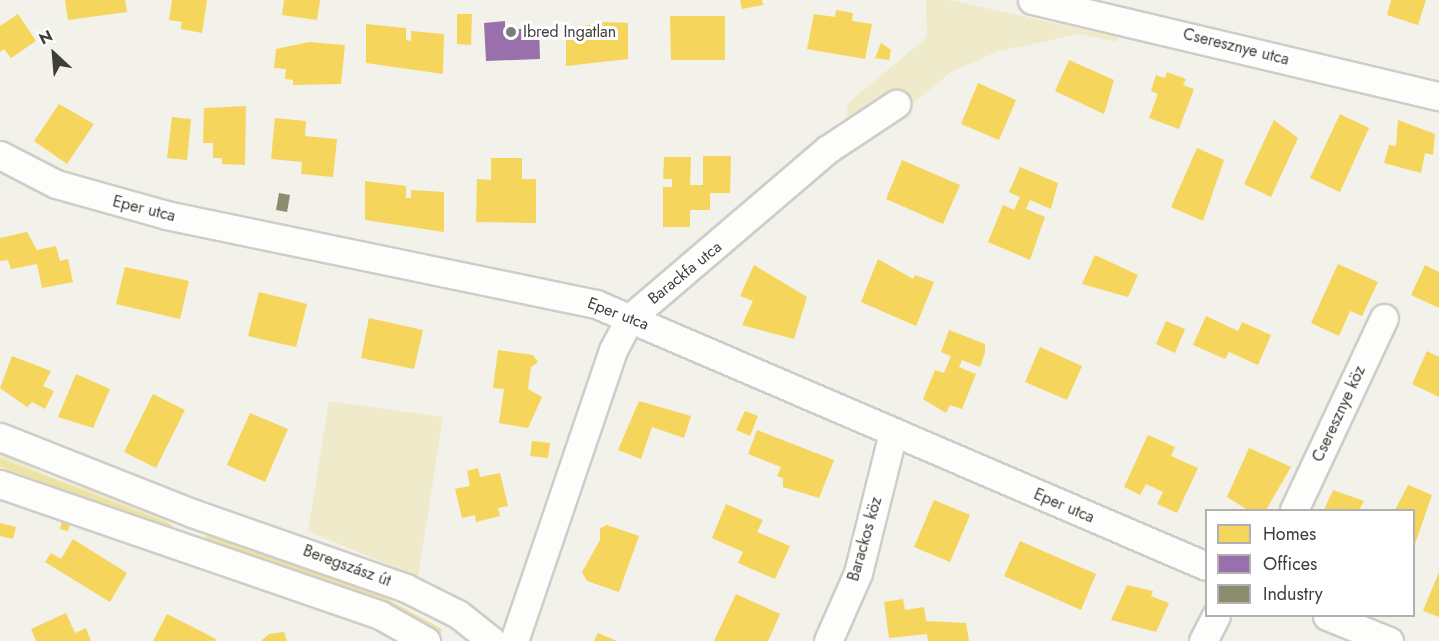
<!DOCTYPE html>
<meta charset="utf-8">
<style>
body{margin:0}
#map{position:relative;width:1439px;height:641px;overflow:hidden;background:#f2f1ea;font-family:Jost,sans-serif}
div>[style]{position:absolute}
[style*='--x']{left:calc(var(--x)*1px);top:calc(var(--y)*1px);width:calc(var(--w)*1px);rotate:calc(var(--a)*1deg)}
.green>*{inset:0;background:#efeaca}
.homes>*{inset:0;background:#f6d55c}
.offices>*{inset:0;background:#9970ab}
.industry>*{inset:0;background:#8c8c6e}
.stream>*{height:7px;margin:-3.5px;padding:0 3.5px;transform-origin:3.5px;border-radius:3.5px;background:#ece3a2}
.roads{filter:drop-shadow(2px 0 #cecdc8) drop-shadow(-2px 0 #cecdc8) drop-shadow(0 2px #cecdc8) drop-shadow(0 -2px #cecdc8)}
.minor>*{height:27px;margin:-13.5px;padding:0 13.5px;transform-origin:13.5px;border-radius:13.5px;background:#fdfdfc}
.dots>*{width:16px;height:16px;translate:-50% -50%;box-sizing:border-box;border:3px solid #fff;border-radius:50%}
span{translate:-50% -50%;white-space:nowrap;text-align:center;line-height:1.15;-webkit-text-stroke:6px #fff;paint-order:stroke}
.poi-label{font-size:16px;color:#3e3d38}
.left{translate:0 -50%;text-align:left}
.street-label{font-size:16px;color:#3e3d38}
.legend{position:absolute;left:1205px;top:509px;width:210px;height:108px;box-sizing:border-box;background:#fff;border:2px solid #b2b1af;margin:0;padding:8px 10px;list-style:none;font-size:18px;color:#3e3d38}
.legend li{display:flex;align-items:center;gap:12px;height:30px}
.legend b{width:30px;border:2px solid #b2b1af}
.north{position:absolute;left:24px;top:24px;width:60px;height:60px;-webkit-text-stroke:4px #fff;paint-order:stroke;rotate:334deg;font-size:16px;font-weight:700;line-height:24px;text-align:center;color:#3e3d38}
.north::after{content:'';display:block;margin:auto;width:21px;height:27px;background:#3e3d38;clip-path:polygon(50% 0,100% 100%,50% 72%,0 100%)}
</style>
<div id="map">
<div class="green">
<i style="clip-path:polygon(926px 0,949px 0,1118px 37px,1117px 42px,1079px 34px,999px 51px,951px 72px,905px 110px,844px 130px,848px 103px,927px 37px)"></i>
<i style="clip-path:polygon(329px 401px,443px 417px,418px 577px,308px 531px)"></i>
<i style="clip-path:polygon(0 453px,51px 477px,171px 518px,167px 535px,0 477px)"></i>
</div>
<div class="homes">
<i style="clip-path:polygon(65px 0,125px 0,127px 12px,68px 20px)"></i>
<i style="clip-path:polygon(172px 0,207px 0,202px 33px,181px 29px,182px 22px,169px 20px)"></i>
<i style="clip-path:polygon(284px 0,320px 0,317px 20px,282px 15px)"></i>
<i style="clip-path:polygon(740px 0,762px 0,763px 5px,742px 9px)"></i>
<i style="clip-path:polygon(1391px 0,1426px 0,1418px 25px,1387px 15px)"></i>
<i style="clip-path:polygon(836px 10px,853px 13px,852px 21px,872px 24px,865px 59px,807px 49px,814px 14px,835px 17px)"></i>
<i style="clip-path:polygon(18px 14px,36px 41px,11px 58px,4px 49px,0 52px,0 26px)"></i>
<i style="clip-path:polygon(457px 14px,472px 14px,471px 45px,457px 44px)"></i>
<i style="clip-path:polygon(670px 16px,725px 16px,725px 60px,671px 60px)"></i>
<i style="clip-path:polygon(606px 22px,628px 23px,628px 59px,566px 66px,566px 29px)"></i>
<i style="clip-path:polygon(366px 24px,406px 28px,406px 40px,411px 41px,411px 31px,444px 34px,443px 74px,366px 63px)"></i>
<i style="clip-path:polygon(309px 42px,345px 45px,341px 84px,293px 85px,293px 80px,285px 79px,286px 69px,274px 68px,276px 49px)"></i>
<i style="clip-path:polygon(881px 43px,891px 50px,889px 60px,875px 58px)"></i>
<i style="clip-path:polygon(1069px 60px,1114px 80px,1104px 114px,1055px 91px)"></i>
<i style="clip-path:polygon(1167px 72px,1186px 79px,1183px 85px,1194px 89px,1179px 129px,1149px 118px,1158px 94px,1151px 91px,1156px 75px,1165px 78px)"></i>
<i style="clip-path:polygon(978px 83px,1016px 100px,999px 140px,961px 124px)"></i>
<i style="clip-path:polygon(59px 104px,94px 124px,67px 164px,34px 141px)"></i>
<i style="clip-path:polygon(246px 106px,245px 165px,222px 164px,222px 158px,213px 158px,213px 143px,203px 143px,204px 108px)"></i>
<i style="clip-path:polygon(1340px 114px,1369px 128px,1340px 192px,1310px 178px)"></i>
<i style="clip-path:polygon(172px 117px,191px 119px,187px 160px,167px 158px)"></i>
<i style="clip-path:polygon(275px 118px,306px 121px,305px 136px,337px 139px,333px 177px,301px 174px,302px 162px,271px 159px)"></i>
<i style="clip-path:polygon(1274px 120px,1298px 138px,1271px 197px,1244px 184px)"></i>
<i style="clip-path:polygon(1398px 120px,1435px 134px,1433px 155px,1425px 153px,1421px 173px,1384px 163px,1389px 145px,1396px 146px)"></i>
<i style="clip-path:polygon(1197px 148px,1224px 160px,1203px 221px,1171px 207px)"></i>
<i style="clip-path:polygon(703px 156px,731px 156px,730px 193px,710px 193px,710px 210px,690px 210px,690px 227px,663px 227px,663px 187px,672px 187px,672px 179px,663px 179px,664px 157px,691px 157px,690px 185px,703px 185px)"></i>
<i style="clip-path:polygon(491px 158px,522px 158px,522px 179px,536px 179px,536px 223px,476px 222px,477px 179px,491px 180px)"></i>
<i style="clip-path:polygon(902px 160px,960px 185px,943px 224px,886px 199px)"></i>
<i style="clip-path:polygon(1020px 167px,1058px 183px,1051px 209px,1030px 200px,1026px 209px,1045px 217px,1030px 260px,988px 242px,1003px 205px,1014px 210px,1020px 197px,1009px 192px)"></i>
<i style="clip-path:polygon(365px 181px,406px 186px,406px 198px,411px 198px,411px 190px,444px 192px,444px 232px,365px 220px)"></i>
<i style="clip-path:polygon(27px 232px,37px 250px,56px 246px,60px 261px,68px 259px,73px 282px,42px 288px,37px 264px,11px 269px,8px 260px,0 261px,0 238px)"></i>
<i style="clip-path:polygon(1095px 255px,1138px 275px,1128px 297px,1082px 284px)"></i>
<i style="clip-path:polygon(878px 259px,913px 279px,915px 275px,934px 282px,916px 326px,861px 302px)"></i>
<i style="clip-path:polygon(1338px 264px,1378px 282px,1362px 316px,1350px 311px,1339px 336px,1311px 323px)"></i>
<i style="clip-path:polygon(754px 265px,807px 297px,794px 339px,742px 325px,753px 301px,740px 296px)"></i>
<i style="clip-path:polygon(1425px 265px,1439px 272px,1439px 308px,1411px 295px)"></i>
<i style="clip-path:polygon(125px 267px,189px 281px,180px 319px,116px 304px)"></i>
<i style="clip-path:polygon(259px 292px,307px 304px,296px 347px,248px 336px)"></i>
<i style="clip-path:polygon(1206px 316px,1238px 331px,1242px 322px,1271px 335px,1258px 365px,1229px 352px,1225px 359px,1193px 345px)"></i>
<i style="clip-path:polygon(369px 318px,423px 330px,414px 369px,361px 358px)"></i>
<i style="clip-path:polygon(1166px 321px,1185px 329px,1175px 353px,1156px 344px)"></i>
<i style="clip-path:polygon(949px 330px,985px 344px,985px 353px,980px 367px,962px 360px,959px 367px,976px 374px,962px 409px,950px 405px,946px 413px,923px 399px,935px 370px,944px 373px,951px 356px,941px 352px)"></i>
<i style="clip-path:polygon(1040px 347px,1082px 366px,1067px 400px,1025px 382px)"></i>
<i style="clip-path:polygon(498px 350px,533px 355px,538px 362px,531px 367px,528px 389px,542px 397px,528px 428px,499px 423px,504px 389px,493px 388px)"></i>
<i style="clip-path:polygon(1427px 351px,1439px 357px,1439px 397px,1412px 384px)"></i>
<i style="clip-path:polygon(12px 356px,51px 371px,43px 386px,54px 391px,45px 409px,32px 402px,27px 407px,0 388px)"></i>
<i style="clip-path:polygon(76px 374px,110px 389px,93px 428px,58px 417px)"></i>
<i style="clip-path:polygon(153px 394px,185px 410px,156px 468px,124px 452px)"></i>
<i style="clip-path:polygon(639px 401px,691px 416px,684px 438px,652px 427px,641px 459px,618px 450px)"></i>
<i style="clip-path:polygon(745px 411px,758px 416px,750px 436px,736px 430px)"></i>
<i style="clip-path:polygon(250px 413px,288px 429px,265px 482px,227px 465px)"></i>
<i style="clip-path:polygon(757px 430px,834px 460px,819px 498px,783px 487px,783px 478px,777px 476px,781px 467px,748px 454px)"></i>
<i style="clip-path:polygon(1148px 435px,1175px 447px,1171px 456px,1198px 468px,1177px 513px,1157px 504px,1163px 492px,1146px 484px,1140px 495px,1124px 487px)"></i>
<i style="clip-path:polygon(532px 441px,550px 443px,548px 458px,530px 456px)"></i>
<i style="clip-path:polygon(1249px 448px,1291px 467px,1266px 510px,1248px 510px,1227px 497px)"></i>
<i style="clip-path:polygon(478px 468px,480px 477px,500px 473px,508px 506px,498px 508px,500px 516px,476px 522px,475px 515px,462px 518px,455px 489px,470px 486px,467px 471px)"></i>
<i style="clip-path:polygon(1408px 485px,1432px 495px,1414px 547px,1414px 510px,1395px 510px)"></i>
<i style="clip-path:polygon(1333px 490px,1364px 501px,1359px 510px,1324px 510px)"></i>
<i style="clip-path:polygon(934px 500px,970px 515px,950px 562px,914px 547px)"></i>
<i style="clip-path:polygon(726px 504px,763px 520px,757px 532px,790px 546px,775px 579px,738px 563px,743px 552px,712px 538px)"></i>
<i style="clip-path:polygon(62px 521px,70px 524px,68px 531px,60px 529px)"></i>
<i style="clip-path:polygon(0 523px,16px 527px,13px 539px,0 536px)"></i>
<i style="clip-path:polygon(607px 525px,639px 536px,619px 592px,587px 581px,582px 572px,600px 540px,600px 528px)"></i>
<i style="clip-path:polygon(73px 539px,127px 573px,110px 602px,45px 562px,51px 553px,61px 559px)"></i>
<i style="clip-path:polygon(1020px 541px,1096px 574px,1081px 610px,1004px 576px)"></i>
<i style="clip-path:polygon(1439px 572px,1439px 617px,1423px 611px)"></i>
<i style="clip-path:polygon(1127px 585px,1153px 591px,1151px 596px,1169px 603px,1156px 632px,1111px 620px)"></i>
<i style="clip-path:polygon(736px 594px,780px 614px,768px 641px,714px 641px)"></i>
<i style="clip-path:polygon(903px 599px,905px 610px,924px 607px,926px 621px,966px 623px,969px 641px,928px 641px,927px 634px,889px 638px,884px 602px)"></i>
<i style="clip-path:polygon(66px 613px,75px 633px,86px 628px,91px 641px,36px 641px,31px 629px)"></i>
<i style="clip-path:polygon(167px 614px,216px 639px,215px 641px,153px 641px)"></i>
<i style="clip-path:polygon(284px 632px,287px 641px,261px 641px,269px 634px)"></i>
<i style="clip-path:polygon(598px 633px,617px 641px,594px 641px)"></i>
</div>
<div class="offices">
<i style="clip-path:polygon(505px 21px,505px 30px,539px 28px,540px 59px,486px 61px,484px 23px)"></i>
</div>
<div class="industry">
<i style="clip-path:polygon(279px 193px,290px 195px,287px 212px,276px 210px)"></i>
</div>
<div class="stream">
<i style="--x:0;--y:462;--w:180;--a:20.9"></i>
<i style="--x:207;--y:539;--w:172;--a:18.3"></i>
<i style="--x:370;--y:593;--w:77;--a:28.9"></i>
</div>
<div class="roads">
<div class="minor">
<i style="--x:1032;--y:0;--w:418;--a:13.3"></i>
<i style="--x:0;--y:155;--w:63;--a:27.4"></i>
<i style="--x:56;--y:184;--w:114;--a:15.7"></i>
<i style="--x:166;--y:215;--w:439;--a:11.7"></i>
<i style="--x:596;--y:304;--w:664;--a:23.24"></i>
<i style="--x:0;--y:437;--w:206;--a:21.6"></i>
<i style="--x:192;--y:513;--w:227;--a:19.3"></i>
<i style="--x:406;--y:588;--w:58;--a:26.6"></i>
<i style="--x:458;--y:614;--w:43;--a:38.5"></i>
<i style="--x:0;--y:484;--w:402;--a:19"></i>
<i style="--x:380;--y:615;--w:53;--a:29.5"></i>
<i style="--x:1294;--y:510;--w:212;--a:-64.9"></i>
<i style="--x:1327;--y:616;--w:67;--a:22"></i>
<i style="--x:514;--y:641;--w:307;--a:-71.2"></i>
<i style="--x:613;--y:350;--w:36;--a:-62"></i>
<i style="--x:630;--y:318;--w:260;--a:-40.5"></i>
<i style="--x:828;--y:149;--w:82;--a:-33.5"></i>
<i style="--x:828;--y:641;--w:74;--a:-66.2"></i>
<i style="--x:858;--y:573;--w:144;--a:-76"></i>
<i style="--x:1203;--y:641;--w:28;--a:-63"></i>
</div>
</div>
<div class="dots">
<i style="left:511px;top:32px;background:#7d7c76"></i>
</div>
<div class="poi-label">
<span class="left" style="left:523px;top:32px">Ibred Ingatlan</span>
</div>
<div class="street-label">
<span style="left:1236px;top:47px;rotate:14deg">Cseresznye utca</span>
<span style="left:144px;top:209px;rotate:14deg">Eper utca</span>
<span style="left:685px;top:273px;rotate:-39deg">Barackfa utca</span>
<span style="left:618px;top:314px;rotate:21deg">Eper utca</span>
<span style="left:1339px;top:414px;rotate:-65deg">Cseresznye köz</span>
<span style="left:1064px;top:506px;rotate:23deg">Eper utca</span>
<span style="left:865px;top:539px;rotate:-74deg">Barackos köz</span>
<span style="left:347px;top:566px;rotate:20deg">Beregszász út</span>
</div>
<ul class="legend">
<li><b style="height:16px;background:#f6d55c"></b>Homes</li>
<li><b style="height:16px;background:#9970ab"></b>Offices</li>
<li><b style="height:16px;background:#8c8c6e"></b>Industry</li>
</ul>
<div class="north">N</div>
</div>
